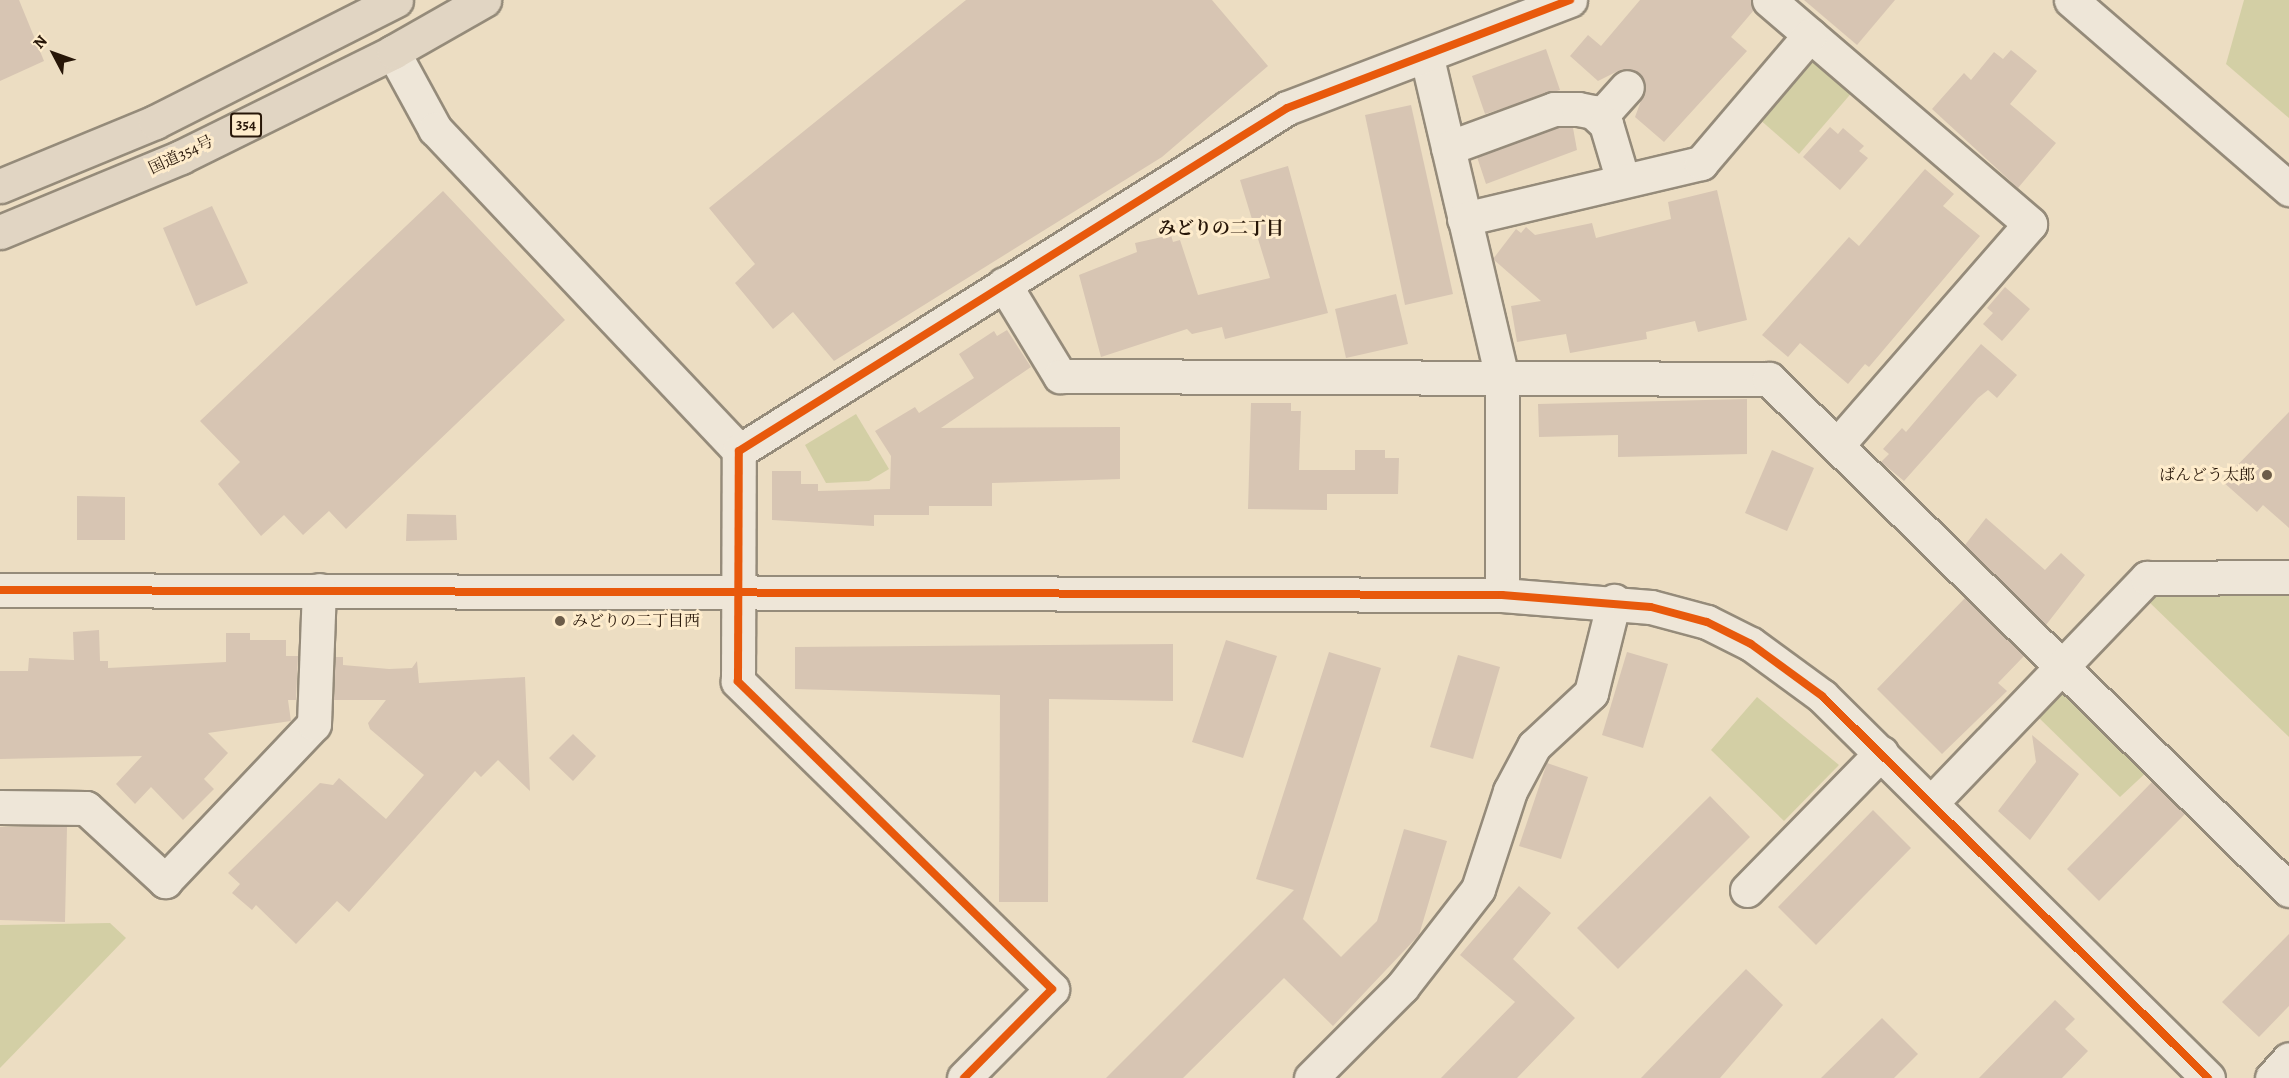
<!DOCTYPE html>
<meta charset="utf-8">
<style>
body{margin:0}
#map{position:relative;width:2289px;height:1078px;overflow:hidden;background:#ecddc2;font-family:Alegreya,"Noto Serif JP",serif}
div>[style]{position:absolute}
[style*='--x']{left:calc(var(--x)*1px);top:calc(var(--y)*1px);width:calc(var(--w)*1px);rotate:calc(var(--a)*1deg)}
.green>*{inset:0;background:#d3cfa5}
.building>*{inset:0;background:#d7c5b3}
.roads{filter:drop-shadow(2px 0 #958b7a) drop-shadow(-2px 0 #958b7a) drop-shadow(0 2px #958b7a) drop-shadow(0 -2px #958b7a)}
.minor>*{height:33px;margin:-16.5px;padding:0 16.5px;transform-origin:16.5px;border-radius:16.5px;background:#eee6d8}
.highway>*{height:33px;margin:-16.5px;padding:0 16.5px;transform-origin:16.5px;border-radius:16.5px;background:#e1d5c3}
.cycleway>*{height:8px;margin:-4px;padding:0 4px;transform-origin:4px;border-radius:4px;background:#e8590c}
.dots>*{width:16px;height:16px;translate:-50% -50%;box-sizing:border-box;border:3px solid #feeccc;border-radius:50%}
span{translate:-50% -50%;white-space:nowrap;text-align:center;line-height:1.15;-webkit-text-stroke:6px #feeccc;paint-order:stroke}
.shield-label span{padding:2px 4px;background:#feeccc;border:2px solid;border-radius:4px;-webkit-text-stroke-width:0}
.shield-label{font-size:15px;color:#271608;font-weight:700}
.street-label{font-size:16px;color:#271608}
.poi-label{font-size:16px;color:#271608}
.right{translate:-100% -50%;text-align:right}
.left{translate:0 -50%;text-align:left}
.neighbourhood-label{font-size:18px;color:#271608;font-weight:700}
.north{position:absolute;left:24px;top:24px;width:60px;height:60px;-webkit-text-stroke:4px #feeccc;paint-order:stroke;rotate:311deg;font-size:16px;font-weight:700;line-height:24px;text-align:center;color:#271608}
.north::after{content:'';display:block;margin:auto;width:21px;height:27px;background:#271608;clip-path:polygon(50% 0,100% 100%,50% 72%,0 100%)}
</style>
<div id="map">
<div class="green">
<i style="clip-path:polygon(2244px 0,2289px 0,2289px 118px,2226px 64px)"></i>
<i style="clip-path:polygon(1820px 61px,1854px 90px,1799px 154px,1758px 118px,1803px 65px)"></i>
<i style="clip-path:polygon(856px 414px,889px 469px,869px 481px,826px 483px,805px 445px)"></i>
<i style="clip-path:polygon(2155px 593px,2289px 594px,2289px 737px,2148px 601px)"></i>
<i style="clip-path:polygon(2057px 693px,2073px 693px,2151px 768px,2120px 797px,2036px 715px)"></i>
<i style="clip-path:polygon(1757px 697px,1839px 765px,1784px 821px,1711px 750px)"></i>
<i style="clip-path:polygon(110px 923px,126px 938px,0 1068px,0 925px)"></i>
</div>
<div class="building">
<i style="clip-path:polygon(0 0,19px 0,44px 61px,0 81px)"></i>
<i style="clip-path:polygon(966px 0,1212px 0,1268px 66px,1162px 157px,834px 361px,793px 312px,773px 329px,735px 283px,755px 264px,709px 208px)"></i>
<i style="clip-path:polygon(1640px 0,1751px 0,1754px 10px,1731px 37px,1747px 51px,1664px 142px,1635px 117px,1645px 90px,1639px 73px,1622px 69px,1598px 81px,1570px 56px,1588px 35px,1601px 46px)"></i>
<i style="clip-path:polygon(1804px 0,1895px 0,1857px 45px)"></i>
<i style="clip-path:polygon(1546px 49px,1560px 90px,1485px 114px,1472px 76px)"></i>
<i style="clip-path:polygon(2011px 50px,2037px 71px,2010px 104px,2056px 143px,2018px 188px,1932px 109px,1964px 73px,1971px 80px,1994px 52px,2003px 59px)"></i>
<i style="clip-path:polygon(1411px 105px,1453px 294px,1405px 305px,1365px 115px)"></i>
<i style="clip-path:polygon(1830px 127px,1838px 134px,1843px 128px,1864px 146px,1859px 151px,1868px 158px,1840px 190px,1803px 157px)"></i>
<i style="clip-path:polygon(1557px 128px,1573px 128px,1577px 150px,1486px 184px,1477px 157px)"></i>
<i style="clip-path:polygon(1288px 166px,1328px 313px,1225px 339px,1222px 327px,1192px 334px,1187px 329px,1101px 357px,1079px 275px,1137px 252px,1135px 243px,1171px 235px,1173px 242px,1180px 240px,1198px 295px,1270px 278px,1240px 180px)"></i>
<i style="clip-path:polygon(1925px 169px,1954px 194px,1943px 206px,1980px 236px,1869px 367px,1865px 364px,1848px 384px,1800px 343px,1788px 357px,1762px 335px,1849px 237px,1859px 246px)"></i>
<i style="clip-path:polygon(1717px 190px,1747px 320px,1698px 332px,1695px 321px,1646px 332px,1647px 339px,1570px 353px,1566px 334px,1517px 342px,1511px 306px,1541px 301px,1493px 259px,1516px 229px,1521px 233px,1526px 227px,1535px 235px,1592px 223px,1596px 238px,1671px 219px,1668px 202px)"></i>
<i style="clip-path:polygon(443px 191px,565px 320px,346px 529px,329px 511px,303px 535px,284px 515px,261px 536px,218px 484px,240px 462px,200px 421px)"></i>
<i style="clip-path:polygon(212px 206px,248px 283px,196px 306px,163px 228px)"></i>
<i style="clip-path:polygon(2005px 287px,2030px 309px,2002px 341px,1983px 324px,1993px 313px,1987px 308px)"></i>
<i style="clip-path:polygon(1396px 294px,1408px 344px,1346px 358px,1335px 309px)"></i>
<i style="clip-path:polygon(1007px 330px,1031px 367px,941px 428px,1120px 427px,1120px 479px,992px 483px,992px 506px,929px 506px,929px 515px,874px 515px,874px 526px,772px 520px,772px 471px,801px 471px,801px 484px,818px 484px,818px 491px,890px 489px,891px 456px,875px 431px,915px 407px,919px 413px,974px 378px,959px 354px,994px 331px,997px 336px)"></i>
<i style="clip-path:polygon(1981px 344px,2017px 375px,1997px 398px,1988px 390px,1978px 398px,1904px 481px,1881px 462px,1889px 454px,1883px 449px,1902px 428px,1906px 432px)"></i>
<i style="clip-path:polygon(1747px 399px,1747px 454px,1618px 457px,1618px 435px,1539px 437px,1538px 404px)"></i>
<i style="clip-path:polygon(1251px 403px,1291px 403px,1291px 411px,1301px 411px,1299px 470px,1355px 470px,1355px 450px,1385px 450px,1385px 458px,1399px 458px,1398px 494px,1327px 494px,1327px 510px,1248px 509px)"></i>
<i style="clip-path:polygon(2289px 412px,2289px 528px,2263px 505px,2257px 512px,2222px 481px)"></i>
<i style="clip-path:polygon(1772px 450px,1814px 468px,1787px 531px,1745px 513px)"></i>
<i style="clip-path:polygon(77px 496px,125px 497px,125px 540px,77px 540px)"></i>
<i style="clip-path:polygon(407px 514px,456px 515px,457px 540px,406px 541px)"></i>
<i style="clip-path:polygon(1986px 518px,2045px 570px,2061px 553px,2085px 575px,2046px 625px,1965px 545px)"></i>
<i style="clip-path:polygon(1965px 598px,2024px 656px,1998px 683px,2007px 691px,1942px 754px,1877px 689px)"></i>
<i style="clip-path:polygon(99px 630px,100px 661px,108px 661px,108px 668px,226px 662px,226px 633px,250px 633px,250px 640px,286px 640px,286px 656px,298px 656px,296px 700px,288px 700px,291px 721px,208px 733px,228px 753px,204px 779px,214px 789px,183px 820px,151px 787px,135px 804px,116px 784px,142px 756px,0 759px,0 671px,28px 671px,29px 658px,74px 660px,73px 632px)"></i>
<i style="clip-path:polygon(1226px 640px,1277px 656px,1243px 758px,1192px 742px)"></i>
<i style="clip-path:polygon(1173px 644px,1173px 701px,1049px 699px,1048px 902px,999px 902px,1000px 695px,795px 689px,795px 647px)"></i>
<i style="clip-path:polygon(1329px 652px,1381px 668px,1303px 919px,1341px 957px,1377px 921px,1404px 829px,1447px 841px,1419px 935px,1333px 1026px,1284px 978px,1183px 1078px,1106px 1078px,1294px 890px,1256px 879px)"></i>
<i style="clip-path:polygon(1627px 652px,1668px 664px,1643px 748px,1602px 735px)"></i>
<i style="clip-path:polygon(1458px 655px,1500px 667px,1473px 759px,1430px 747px)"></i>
<i style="clip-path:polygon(335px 657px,343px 657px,343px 665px,389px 669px,412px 668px,417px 661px,419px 683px,525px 677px,530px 791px,498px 760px,481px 777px,475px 771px,349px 912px,337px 901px,296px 944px,256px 905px,252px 910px,232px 893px,240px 884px,228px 873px,320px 783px,333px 785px,339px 778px,386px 819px,424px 775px,370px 729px,368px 723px,386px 700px,334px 700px)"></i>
<i style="clip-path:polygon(573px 734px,596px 756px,573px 781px,549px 758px)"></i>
<i style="clip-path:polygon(2032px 735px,2079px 774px,2030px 840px,1998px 811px,2036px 762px)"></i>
<i style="clip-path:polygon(1547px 763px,1588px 777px,1561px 859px,1519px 846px)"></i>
<i style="clip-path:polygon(2152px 782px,2185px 814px,2099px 901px,2067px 869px)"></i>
<i style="clip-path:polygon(1710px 796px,1750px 837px,1618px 969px,1577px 928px)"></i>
<i style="clip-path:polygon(1873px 810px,1911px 848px,1816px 945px,1778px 907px)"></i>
<i style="clip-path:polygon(0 827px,67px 827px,65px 922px,0 920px)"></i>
<i style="clip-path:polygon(1519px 886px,1551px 913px,1513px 959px,1575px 1018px,1517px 1078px,1441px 1078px,1515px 1002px,1460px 955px)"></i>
<i style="clip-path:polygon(2289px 934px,2289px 1006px,2259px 1037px,2222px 1002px)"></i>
<i style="clip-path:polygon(1746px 969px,1783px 1005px,1720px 1078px,1641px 1078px)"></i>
<i style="clip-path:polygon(2055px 1000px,2075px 1019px,2065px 1029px,2088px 1051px,2062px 1078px,1979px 1078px)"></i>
<i style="clip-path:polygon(1882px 1018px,1918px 1054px,1894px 1078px,1821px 1078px)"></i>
</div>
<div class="roads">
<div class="minor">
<i style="--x:1769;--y:0;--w:344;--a:40.6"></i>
<i style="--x:2030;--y:224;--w:292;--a:131.1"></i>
<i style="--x:2071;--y:0;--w:289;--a:40.9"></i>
<i style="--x:393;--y:52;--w:88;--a:61.4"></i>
<i style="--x:435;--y:129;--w:443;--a:46.6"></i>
<i style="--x:1427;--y:58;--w:330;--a:76.8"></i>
<i style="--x:1502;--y:379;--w:216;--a:90"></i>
<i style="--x:1600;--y:117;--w:40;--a:-48"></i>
<i style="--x:1448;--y:148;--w:113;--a:-20.2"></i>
<i style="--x:1554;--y:109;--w:24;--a:0"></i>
<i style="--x:1578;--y:109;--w:15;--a:11"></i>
<i style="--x:1593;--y:112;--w:18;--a:43"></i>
<i style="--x:1606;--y:124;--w:59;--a:73.4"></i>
<i style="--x:1464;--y:219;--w:244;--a:-13.3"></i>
<i style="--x:1701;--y:163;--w:168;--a:-49.6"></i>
<i style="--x:1004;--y:284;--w:108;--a:58.7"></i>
<i style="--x:1060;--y:376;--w:709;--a:0.24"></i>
<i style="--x:1769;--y:379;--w:729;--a:44.5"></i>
<i style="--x:0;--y:590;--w:1502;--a:0.19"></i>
<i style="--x:1502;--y:595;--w:149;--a:4.6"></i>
<i style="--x:1651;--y:607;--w:58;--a:15"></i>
<i style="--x:1707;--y:622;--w:49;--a:26.6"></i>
<i style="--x:1751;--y:644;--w:88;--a:36.2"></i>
<i style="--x:1822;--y:696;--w:543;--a:44.7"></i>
<i style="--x:1931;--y:803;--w:312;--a:-46.2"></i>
<i style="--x:2147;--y:578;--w:142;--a:-0.4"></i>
<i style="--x:0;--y:807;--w:86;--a:0.7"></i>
<i style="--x:86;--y:808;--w:108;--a:42.7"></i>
<i style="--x:165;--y:881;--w:216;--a:-46.5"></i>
<i style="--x:314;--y:724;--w:134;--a:-87.9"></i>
<i style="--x:1747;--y:890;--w:192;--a:-45.6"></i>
<i style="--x:964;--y:1078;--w:125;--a:-45.3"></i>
<i style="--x:1052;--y:989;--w:440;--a:-135.6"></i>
<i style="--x:738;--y:681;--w:230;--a:-89.8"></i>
<i style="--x:739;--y:451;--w:646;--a:-32.04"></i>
<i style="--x:1287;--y:108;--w:303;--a:-20.9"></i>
<i style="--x:1311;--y:1078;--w:129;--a:-45"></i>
<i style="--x:1402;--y:987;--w:124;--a:-52.2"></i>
<i style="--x:1478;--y:889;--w:103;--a:-71.9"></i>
<i style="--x:1510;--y:791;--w:51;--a:-61.9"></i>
<i style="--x:1534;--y:746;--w:78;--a:-42.9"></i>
<i style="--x:1591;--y:693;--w:95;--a:-76"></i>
<i style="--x:2272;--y:1078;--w:25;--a:-48"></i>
</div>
<div class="highway">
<i style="--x:0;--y:186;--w:168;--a:-22.4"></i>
<i style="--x:155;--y:122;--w:270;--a:-26.8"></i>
<i style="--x:0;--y:232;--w:196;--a:-22.5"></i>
<i style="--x:181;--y:157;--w:237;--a:-26.3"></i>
<i style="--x:393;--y:52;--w:105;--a:-29.7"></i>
</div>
</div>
<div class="cycleway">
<i style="--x:0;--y:590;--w:1502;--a:0.19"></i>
<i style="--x:1502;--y:595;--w:149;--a:4.6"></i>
<i style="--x:1651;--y:607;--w:58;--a:15"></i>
<i style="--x:1707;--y:622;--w:49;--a:26.6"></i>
<i style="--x:1751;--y:644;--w:88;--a:36.2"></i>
<i style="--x:1822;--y:696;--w:543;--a:44.7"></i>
<i style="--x:964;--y:1078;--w:125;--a:-45.3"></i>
<i style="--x:1052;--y:989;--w:440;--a:-135.6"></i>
<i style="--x:738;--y:681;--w:230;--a:-89.8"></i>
<i style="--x:739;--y:451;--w:646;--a:-32.04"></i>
<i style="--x:1287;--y:108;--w:303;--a:-20.9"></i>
</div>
<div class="dots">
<i style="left:2267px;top:475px;background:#6c5c49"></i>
<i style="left:560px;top:621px;background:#6c5c49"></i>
</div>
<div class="shield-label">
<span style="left:246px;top:125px">354</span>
</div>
<div class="street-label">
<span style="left:181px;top:155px;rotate:-25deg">国道354号</span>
</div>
<div class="poi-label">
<span class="right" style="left:2255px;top:475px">ばんどう太郎</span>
<span class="left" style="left:572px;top:621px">みどりの二丁目西</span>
</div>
<div class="neighbourhood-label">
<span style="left:1221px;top:228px">みどりの二丁目</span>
</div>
<div class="north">N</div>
</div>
